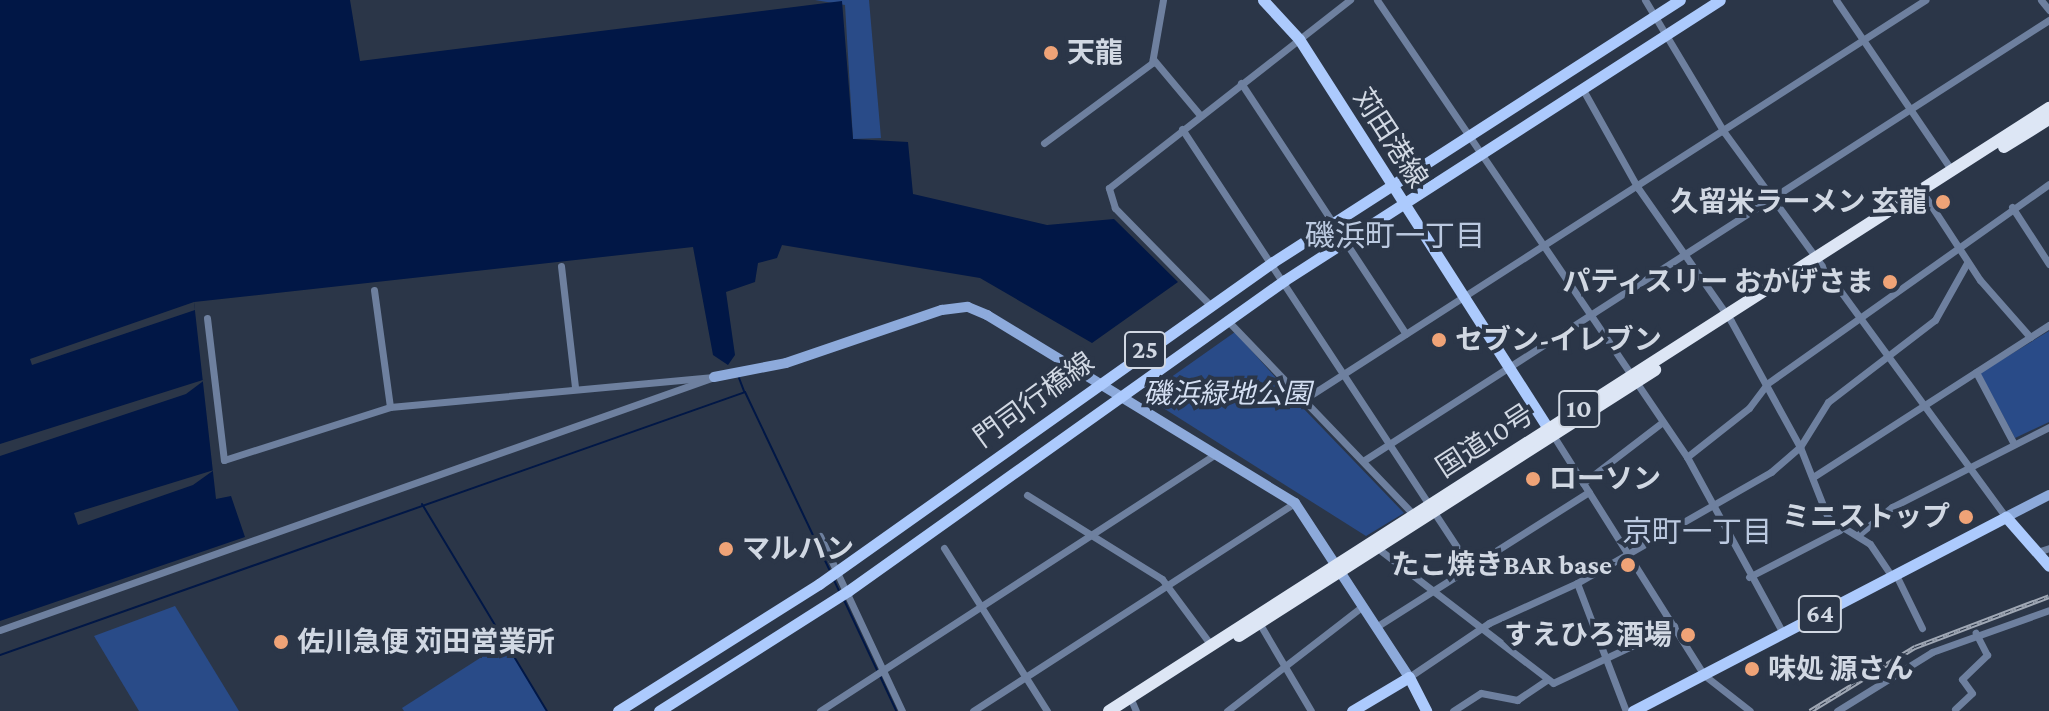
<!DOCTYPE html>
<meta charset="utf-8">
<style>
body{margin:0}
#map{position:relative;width:2049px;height:711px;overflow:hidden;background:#2b3648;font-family:"Crimson Pro","Noto Sans JP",serif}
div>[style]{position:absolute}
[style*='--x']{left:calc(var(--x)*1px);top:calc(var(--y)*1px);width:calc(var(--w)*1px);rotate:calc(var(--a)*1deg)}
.green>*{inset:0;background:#294b88}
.water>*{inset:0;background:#011746}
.pier>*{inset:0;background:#2b3648}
.stream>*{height:2px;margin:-1px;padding:0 1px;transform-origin:1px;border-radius:1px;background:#011746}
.street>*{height:7px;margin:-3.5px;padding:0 3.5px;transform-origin:3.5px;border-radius:3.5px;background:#6e809f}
.secondary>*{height:10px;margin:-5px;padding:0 5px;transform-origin:5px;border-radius:5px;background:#8daadb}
.primary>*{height:11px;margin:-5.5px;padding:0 5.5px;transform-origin:5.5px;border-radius:5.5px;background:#accafd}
.highway>*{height:12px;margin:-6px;padding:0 6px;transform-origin:6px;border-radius:6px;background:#dde6f5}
.rail>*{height:5px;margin-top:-2.5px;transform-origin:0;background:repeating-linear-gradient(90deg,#2b3648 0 6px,#a0a8b5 0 12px);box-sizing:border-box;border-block:2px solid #a0a8b5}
.dots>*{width:22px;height:22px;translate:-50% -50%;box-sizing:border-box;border:4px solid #2b3648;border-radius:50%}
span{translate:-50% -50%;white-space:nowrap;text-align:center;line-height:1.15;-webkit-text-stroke:8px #2b3648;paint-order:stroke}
.shield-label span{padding:2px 6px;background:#2b3648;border:2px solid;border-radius:6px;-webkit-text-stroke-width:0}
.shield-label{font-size:26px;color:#d1d8e3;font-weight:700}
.poi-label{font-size:28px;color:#d1d8e3;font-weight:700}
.left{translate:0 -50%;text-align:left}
.right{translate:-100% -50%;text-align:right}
.street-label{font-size:28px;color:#d1d8e3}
.park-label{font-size:28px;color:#d4dff2;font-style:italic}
.neighbourhood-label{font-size:30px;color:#bbc9e0}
</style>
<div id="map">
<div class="green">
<i style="clip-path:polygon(815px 0,869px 0,881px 138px,853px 139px,845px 5px)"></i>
<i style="clip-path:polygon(2049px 331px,2049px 422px,2015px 438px,1980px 373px)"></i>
<i style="clip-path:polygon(1235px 332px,1302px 407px,1404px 513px,1366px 536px,1160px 406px,1160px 385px)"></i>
<i style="clip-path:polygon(175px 606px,239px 711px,139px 711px,94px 636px)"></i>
<i style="clip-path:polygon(505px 642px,547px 711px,404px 711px,402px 708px)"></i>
</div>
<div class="water">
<i style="clip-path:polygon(0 0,350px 0,360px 61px,842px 1px,853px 139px,908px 142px,913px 194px,1047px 225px,1114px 219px,1178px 282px,1092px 343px,980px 278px,782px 245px,777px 258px,758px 263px,755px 282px,726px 292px,735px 355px,728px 365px,713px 355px,693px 247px,194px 302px,216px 499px,231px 496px,245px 537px,0 621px)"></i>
</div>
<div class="pier">
<i style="clip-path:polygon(194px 302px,195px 310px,32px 365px,30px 359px)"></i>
<i style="clip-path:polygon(206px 379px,186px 394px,0 456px,0 444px)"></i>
<i style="clip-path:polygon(214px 470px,193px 485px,78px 525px,74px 513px)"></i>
</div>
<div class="stream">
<i style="--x:739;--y:378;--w:14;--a:69"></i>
<i style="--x:422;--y:504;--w:242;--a:58.9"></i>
<i style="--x:833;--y:578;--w:14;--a:65"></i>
<i style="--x:844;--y:600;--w:77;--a:64.8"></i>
<i style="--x:0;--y:655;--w:790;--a:-19.44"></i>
<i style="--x:745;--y:392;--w:196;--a:64.6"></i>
<i style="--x:880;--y:676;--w:38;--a:65"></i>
</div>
<div class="street">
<i style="--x:1377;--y:0;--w:552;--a:55.85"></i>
<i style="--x:1687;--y:457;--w:200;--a:61.4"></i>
<i style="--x:1645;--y:0;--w:154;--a:59.1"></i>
<i style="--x:1724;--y:132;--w:477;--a:53.8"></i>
<i style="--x:1836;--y:0;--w:207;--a:55.8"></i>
<i style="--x:2041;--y:0;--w:13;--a:51"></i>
<i style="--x:1153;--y:59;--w:73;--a:50"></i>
<i style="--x:1241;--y:83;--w:300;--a:56.7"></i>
<i style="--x:1582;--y:88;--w:115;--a:60.8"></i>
<i style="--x:1638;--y:188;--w:162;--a:55"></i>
<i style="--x:1731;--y:321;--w:144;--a:61.3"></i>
<i style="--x:1800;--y:447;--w:76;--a:68.5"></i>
<i style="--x:1828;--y:518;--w:49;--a:31.8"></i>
<i style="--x:1870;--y:544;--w:40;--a:56"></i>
<i style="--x:1182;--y:129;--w:528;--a:56.67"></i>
<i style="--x:1044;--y:143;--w:134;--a:-36.5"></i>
<i style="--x:1152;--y:63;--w:64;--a:-80.1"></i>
<i style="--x:1921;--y:190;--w:108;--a:56.8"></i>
<i style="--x:1980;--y:280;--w:76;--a:48.7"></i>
<i style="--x:2012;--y:207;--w:68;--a:57"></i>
<i style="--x:561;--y:266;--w:122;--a:83.4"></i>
<i style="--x:374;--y:290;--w:118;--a:82.2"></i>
<i style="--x:1210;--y:305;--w:136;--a:-134.4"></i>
<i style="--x:1115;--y:208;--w:21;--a:-107"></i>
<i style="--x:1109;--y:188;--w:306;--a:-38"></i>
<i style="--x:207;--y:318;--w:143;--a:83.2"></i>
<i style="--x:224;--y:460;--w:174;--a:-17.7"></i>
<i style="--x:390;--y:407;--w:325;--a:-5.3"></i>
<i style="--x:1227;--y:320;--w:270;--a:46.2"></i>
<i style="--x:1976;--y:372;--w:81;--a:62.2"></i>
<i style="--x:1303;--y:400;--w:740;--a:-32.74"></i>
<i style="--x:1551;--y:432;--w:287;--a:57.8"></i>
<i style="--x:1704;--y:675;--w:58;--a:38"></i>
<i style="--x:1687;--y:457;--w:79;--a:-38.3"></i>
<i style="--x:1749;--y:408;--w:31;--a:-53"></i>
<i style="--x:1768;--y:383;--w:344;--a:-35.3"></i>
<i style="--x:1363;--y:461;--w:816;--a:-32.74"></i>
<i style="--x:1813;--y:477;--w:281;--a:-32.8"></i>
<i style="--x:1583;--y:483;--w:97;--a:-37.5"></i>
<i style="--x:1027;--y:495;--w:159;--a:31.9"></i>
<i style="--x:1162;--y:579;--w:82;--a:53.4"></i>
<i style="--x:1858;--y:535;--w:44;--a:-39.5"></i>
<i style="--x:1892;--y:507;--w:176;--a:-27"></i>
<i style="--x:820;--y:536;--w:193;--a:64.9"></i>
<i style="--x:1376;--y:547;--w:223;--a:37.5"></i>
<i style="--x:1553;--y:683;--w:134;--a:-25.2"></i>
<i style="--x:944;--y:548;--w:193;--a:57.7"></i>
<i style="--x:2037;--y:552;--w:13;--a:-18"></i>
<i style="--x:1896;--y:575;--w:59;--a:63.9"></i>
<i style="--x:1749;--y:577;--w:102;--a:-27.3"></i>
<i style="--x:1577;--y:583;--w:137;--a:69.1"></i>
<i style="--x:1258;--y:621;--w:104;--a:59.5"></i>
<i style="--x:1376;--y:627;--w:252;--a:-32.4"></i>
<i style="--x:0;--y:630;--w:757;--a:-19.51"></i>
<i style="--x:1409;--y:677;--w:97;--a:-34"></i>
<i style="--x:1489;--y:623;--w:97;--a:-24.4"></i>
<i style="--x:1577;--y:583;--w:224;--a:-29.8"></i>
<i style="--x:1771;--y:472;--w:38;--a:-41"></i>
<i style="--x:1800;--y:447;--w:53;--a:-58.1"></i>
<i style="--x:1828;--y:402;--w:135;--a:-37.5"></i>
<i style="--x:1935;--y:320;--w:65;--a:-60.7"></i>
<i style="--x:1130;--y:697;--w:15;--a:67"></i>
<i style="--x:1955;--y:709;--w:23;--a:-43"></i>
<i style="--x:1972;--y:693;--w:17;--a:-126"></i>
<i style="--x:1962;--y:679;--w:35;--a:-44"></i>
<i style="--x:1987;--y:655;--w:25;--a:-117"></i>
<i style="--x:820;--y:711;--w:472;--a:-33"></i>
<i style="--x:973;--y:711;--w:383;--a:-32.9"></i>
<i style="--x:1227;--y:711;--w:172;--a:-37.7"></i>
<i style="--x:1453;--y:711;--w:33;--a:-33"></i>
<i style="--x:1481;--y:693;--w:37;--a:11"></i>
<i style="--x:1517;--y:700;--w:36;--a:-34"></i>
<i style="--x:1837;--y:711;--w:112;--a:-31.8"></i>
<i style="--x:1932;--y:652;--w:124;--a:-19.7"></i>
</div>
<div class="secondary">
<i style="--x:714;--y:377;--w:73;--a:-11"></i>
<i style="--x:786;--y:363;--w:165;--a:-18.8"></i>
<i style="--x:942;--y:310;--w:26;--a:-7"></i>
<i style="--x:968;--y:307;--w:21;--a:23"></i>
<i style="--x:987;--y:315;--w:361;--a:31.4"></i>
<i style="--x:1295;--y:503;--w:208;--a:56.8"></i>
<i style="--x:2006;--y:517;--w:48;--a:-27.1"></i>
</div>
<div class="primary">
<i style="--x:1263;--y:0;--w:53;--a:47.3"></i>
<i style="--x:1299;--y:39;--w:462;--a:57.4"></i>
<i style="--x:618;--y:711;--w:238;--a:-32.3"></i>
<i style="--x:819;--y:584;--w:557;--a:-35.35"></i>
<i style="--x:1273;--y:262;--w:484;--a:-32.8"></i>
<i style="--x:659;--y:711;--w:224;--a:-32.4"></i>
<i style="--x:848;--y:591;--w:536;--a:-35.44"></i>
<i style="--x:1285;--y:280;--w:517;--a:-32.77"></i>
<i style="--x:1352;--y:711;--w:66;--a:-30.8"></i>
<i style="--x:1409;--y:677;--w:38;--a:63"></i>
<i style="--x:1633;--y:711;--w:420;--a:-27.5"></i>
<i style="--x:2006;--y:517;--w:65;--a:48.7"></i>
</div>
<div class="highway">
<i style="--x:2004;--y:147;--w:53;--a:-31.9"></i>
<i style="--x:1239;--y:636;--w:494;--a:-32.6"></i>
<i style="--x:1109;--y:711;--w:1117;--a:-32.68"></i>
</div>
<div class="rail">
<i style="--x:1810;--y:711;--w:123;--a:-31.4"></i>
<i style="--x:1915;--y:647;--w:143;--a:-20.8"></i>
</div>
<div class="dots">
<i style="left:1051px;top:53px;background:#efa377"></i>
<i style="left:1943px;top:202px;background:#efa377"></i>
<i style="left:1890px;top:282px;background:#efa377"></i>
<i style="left:1439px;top:340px;background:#efa377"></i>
<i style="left:1533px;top:479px;background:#efa377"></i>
<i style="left:1966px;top:517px;background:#efa377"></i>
<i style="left:726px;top:549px;background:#efa377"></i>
<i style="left:1628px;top:565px;background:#efa377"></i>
<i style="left:1688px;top:635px;background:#efa377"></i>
<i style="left:281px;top:642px;background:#efa377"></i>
<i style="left:1752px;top:669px;background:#efa377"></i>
</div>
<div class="shield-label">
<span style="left:1145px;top:350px">25</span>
<span style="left:1579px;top:409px">10</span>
<span style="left:1820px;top:614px">64</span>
</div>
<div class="poi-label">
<span class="left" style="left:1067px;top:53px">天龍</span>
<span class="right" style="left:1927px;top:202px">久留米ラーメン 玄龍</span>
<span class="right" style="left:1874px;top:282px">パティスリー おかげさま</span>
<span class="left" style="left:1455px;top:340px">セブン-イレブン</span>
<span class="left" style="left:1549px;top:479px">ローソン</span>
<span class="right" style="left:1950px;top:517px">ミニストップ</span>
<span class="left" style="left:742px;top:549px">マルハン</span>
<span class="right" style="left:1612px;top:565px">たこ焼きBAR base</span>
<span class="right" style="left:1672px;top:635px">すえひろ酒場</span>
<span class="left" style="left:297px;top:642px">佐川急便 苅田営業所</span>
<span class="left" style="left:1768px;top:669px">味処 源さん</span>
</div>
<div class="street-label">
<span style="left:1390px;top:138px;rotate:57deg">苅田港線</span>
<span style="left:1034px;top:400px;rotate:-36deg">門司行橋線</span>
<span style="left:1485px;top:441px;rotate:-33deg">国道10号</span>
</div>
<div class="park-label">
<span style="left:1227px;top:394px">磯浜緑地公園</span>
</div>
<div class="neighbourhood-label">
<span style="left:1395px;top:236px">磯浜町一丁目</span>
<span style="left:1697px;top:532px">京町一丁目</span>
</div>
</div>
